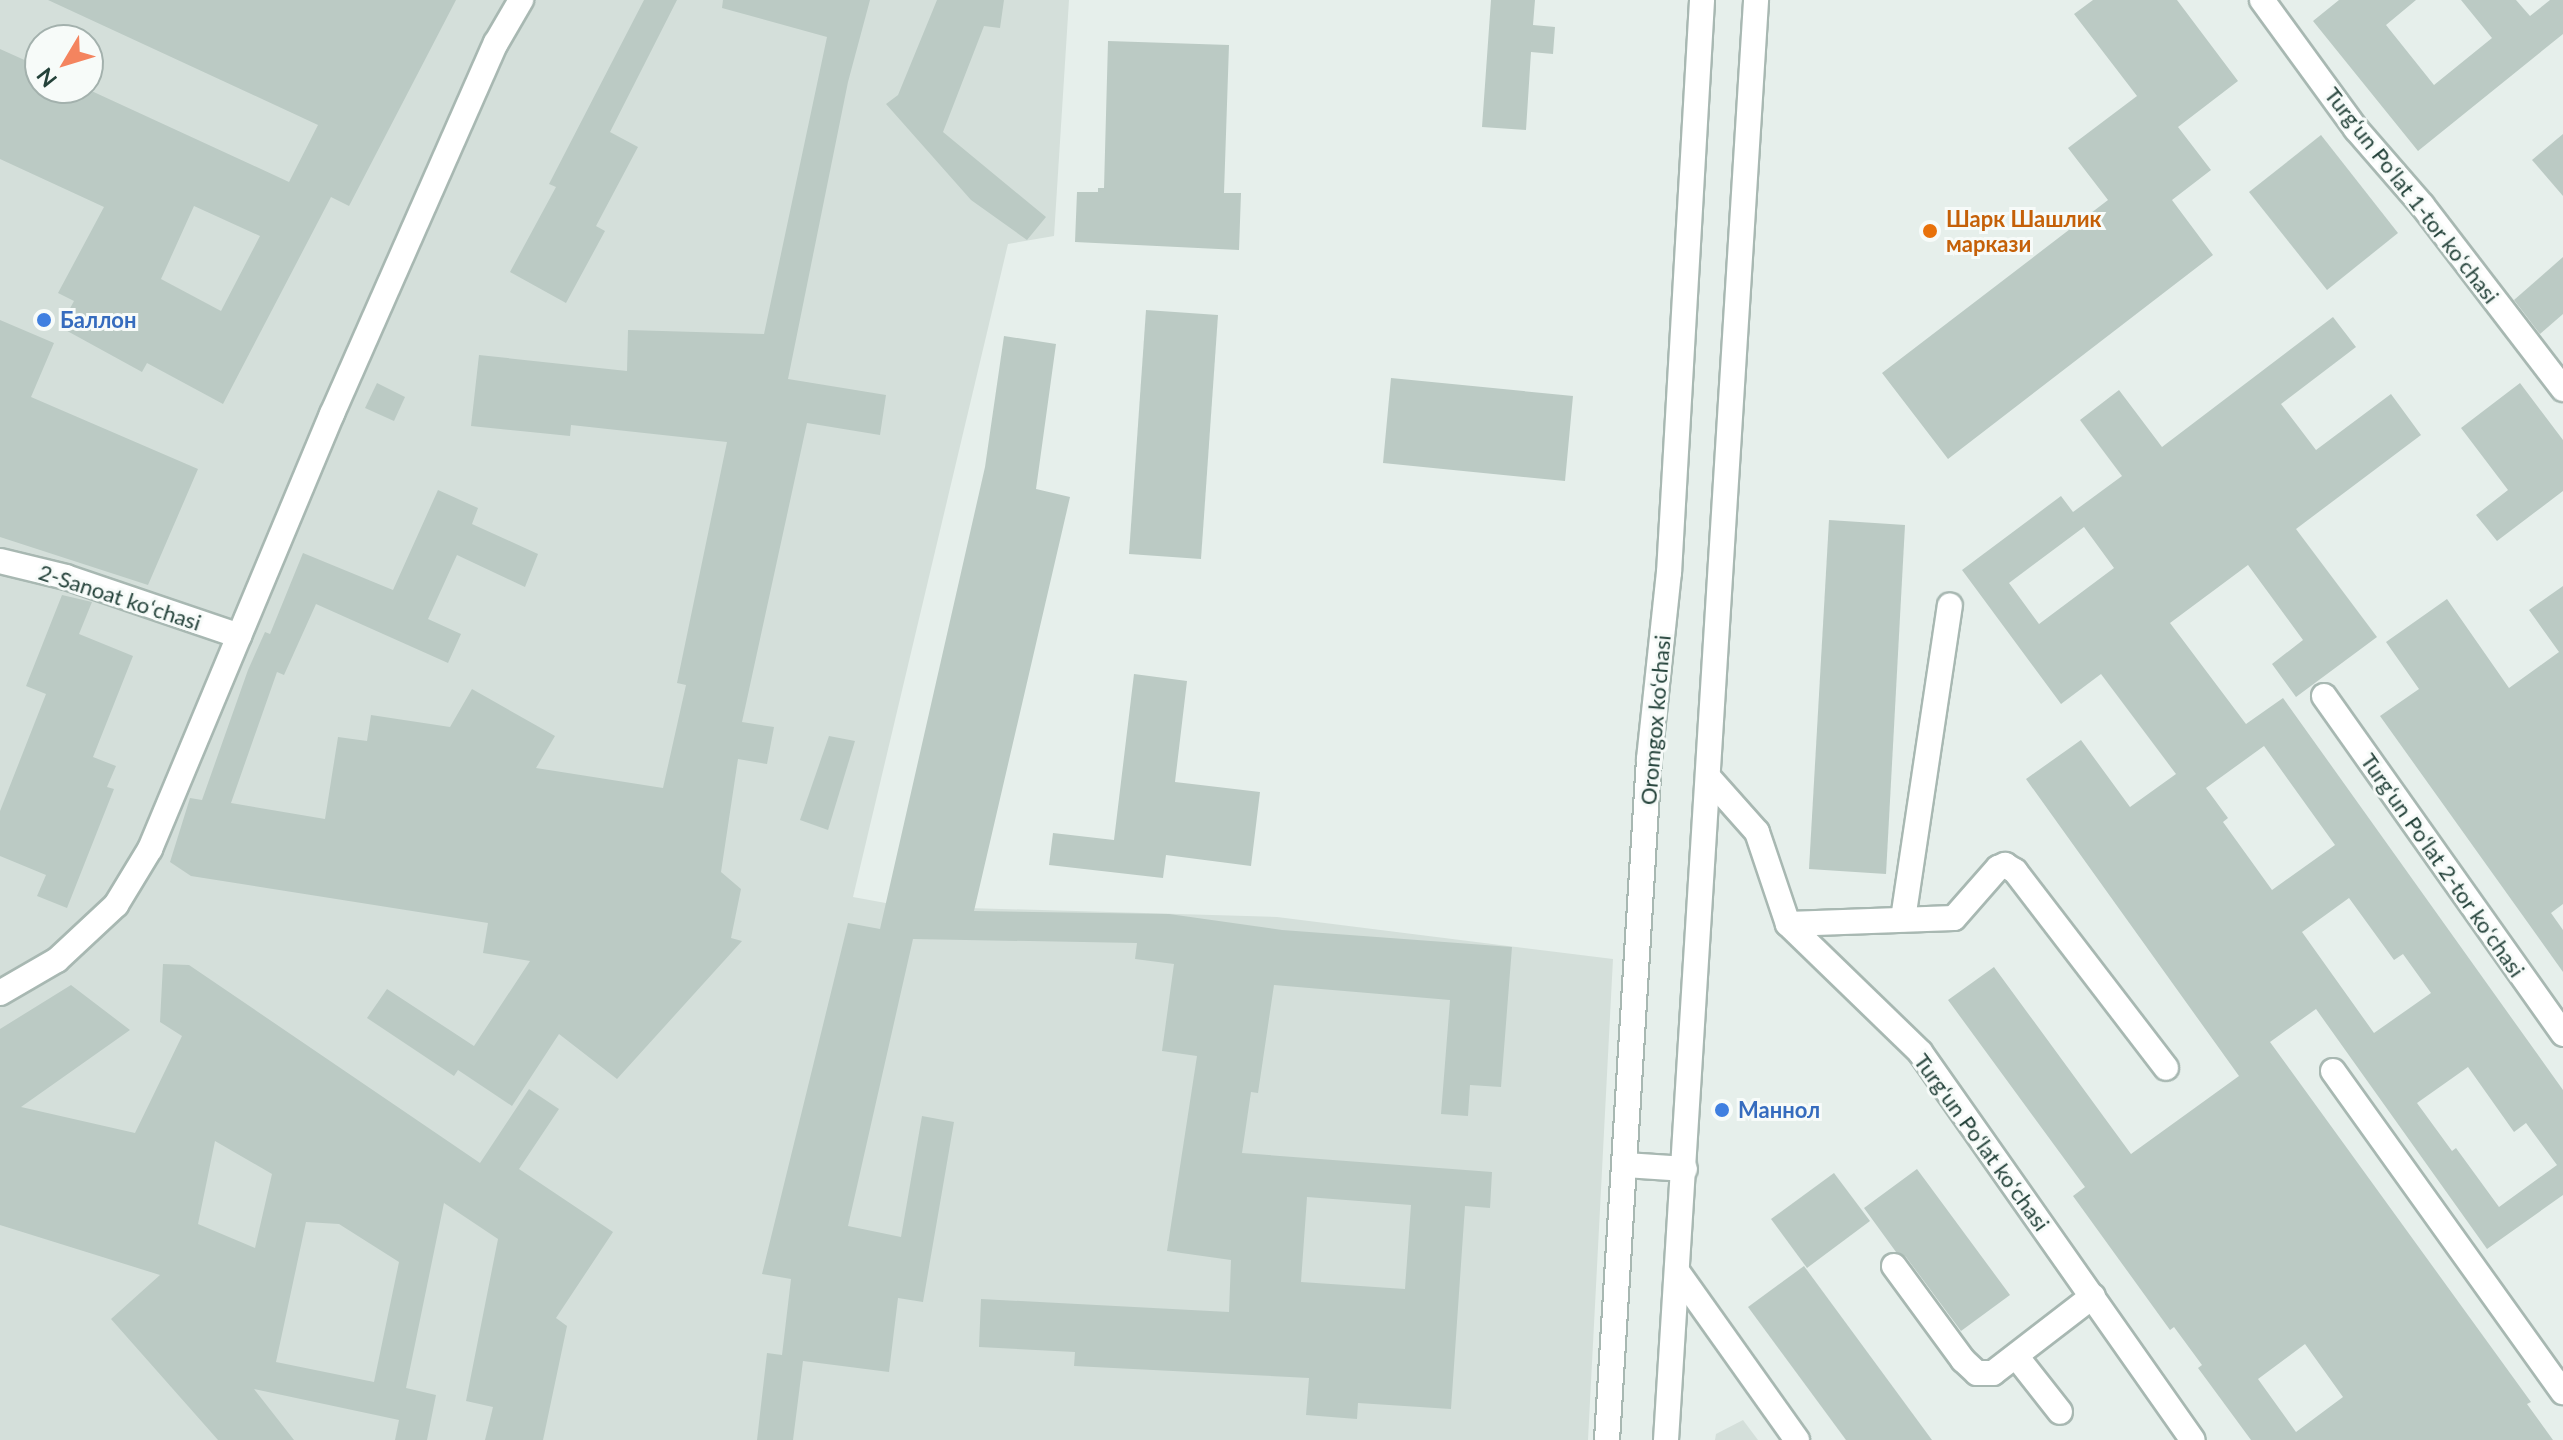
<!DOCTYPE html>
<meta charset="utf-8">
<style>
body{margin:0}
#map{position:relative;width:2563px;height:1440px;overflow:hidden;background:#e6efeb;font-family:Lato,sans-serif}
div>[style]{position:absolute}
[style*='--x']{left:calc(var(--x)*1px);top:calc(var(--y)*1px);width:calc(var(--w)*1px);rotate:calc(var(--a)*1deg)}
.built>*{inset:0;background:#d4dfda}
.building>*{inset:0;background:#bbcac4}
.roads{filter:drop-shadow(2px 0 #a8b8b2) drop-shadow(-2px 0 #a8b8b2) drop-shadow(0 2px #a8b8b2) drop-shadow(0 -2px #a8b8b2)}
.street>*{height:24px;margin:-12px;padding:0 12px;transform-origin:12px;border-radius:12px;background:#fff}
.secondary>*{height:24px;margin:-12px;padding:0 12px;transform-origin:12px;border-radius:12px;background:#fff}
.dots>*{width:22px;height:22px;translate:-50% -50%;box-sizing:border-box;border:4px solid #f7fbf9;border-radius:50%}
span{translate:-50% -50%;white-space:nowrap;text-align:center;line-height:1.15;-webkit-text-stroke:6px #f7fbf9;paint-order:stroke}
.street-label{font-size:22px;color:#24423a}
.food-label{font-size:22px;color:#c56008;font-weight:700}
.left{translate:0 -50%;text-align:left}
.shop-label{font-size:22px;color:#366cbe;font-weight:700}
.north{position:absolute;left:24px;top:24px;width:80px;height:80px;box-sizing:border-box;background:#f7fbf9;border:2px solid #a3b1ad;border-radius:50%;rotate:232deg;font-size:22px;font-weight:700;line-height:32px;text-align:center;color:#24423a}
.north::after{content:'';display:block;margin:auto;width:28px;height:36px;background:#f4845f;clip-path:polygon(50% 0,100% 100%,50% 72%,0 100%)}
</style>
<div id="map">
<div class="built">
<i style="clip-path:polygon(evenodd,0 0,1069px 0,1054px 236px,1008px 244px,853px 897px,902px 906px,1277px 917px,1613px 959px,1588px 1440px,0 1440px,0 0,40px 40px,88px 40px,88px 88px,40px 88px,40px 40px)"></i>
<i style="clip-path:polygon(1743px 1420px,1758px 1440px,1715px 1440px,1716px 1434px)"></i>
</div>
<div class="building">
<i style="clip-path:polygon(evenodd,48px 0,456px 0,349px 206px,331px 197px,223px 404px,147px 363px,142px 372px,60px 327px,74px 301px,58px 293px,104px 207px,0 159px,0 49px,40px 67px,40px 88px,85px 88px,289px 182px,318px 125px,48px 0,194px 206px,260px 236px,221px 311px,161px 279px,194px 206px)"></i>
<i style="clip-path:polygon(644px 0,677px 0,610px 132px,638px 147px,596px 226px,605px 231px,566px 303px,510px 272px,556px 187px,549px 184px)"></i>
<i style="clip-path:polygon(723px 0,870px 0,848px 82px,788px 379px,886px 395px,880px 435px,807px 423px,742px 722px,774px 727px,767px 764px,738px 759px,721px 872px,741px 889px,731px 938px,742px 941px,617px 1079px,559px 1034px,512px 1106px,458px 1070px,454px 1076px,367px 1018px,387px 989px,474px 1046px,530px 961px,483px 953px,488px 923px,191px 876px,170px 862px,190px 798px,202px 800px,248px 670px,265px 632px,270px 634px,303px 553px,393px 590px,438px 490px,478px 508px,472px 524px,538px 554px,525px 587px,457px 555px,428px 619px,461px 634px,448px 663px,316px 604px,284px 675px,277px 672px,231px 803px,325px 819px,338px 737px,367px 741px,371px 715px,450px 727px,472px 689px,555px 736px,536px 768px,663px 788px,686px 685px,677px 683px,727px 442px,571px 425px,570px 436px,471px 426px,479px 355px,627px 371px,628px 330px,764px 334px,827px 37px,722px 8px)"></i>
<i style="clip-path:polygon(937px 0,1004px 0,1000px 28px,984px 26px,943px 132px,1046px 217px,1027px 240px,971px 200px,886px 104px,898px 95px)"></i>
<i style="clip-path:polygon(1491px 0,1535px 0,1533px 25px,1555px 27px,1553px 54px,1531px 52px,1526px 130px,1482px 127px)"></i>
<i style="clip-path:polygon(2093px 0,2177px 0,2238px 81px,2178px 127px,2211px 170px,2172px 200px,2213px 255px,1948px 459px,1882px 373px,2108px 200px,2068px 148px,2137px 96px,2074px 14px)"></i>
<i style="clip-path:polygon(2339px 0,2416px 0,2386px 25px,2434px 85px,2492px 38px,2461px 0,2516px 0,2530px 16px,2550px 0,2563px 0,2563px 34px,2418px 151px,2313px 21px)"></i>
<i style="clip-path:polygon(1108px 41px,1229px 45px,1224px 193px,1241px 193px,1239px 250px,1075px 242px,1077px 192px,1098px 192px,1098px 188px,1104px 188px)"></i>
<i style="clip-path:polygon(2563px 134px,2563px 196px,2532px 160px)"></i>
<i style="clip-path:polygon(2321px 135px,2398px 233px,2327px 290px,2249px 192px)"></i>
<i style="clip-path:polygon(2563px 257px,2563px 314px,2540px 334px,2514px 300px)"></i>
<i style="clip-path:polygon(1146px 310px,1218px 315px,1201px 559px,1129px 554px)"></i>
<i style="clip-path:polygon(evenodd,2333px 317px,2356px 347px,2281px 404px,2316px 450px,2391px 394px,2421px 435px,2296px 529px,2377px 637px,2296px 697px,2272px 664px,2303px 640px,2248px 565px,2170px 623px,2246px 724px,2283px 698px,2563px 1090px,2563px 1195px,2487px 1249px,2316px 1009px,2270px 1042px,2531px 1402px,2527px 1404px,2553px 1440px,2251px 1440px,2198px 1368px,2202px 1365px,2174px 1327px,2170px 1330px,2073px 1196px,2085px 1187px,1948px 1000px,1994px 967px,2131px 1154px,2239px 1076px,2026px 779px,2081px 740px,2130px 807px,2176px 774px,2101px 674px,2061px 704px,1962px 570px,2061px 496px,2073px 512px,2122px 476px,2080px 420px,2119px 390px,2162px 447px,2333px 317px,2084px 527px,2114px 568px,2039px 624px,2009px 583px,2084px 527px,2333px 317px,2264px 746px,2335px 845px,2272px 890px,2223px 822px,2228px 818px,2206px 788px,2264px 746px,2333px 317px,2349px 898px,2394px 960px,2403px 954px,2431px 993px,2374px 1033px,2302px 932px,2349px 898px,2333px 317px,2468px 1067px,2514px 1132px,2526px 1123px,2557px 1165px,2499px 1207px,2456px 1148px,2452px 1151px,2417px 1103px,2468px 1067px,2333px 317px,2305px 1344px,2343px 1397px,2296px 1432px,2258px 1379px,2305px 1344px)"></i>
<i style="clip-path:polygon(0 320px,54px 343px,31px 397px,198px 469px,148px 585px,0 537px)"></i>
<i style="clip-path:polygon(evenodd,1004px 336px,1056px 344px,1036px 489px,1070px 497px,974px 911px,1169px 914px,1282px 930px,1512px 947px,1501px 1087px,1470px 1085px,1468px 1116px,1441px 1114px,1450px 1000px,1274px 985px,1258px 1093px,1251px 1092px,1242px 1153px,1492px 1172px,1490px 1208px,1465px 1206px,1451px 1409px,1358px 1403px,1357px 1419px,1306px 1415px,1309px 1378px,1074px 1366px,1075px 1352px,979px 1347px,981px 1299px,1229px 1312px,1231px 1260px,1167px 1251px,1197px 1056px,1162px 1051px,1174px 964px,1135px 959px,1137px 943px,913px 939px,848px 1226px,901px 1237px,922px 1116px,954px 1122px,923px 1302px,898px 1298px,889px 1372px,803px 1361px,793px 1440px,757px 1440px,767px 1353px,782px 1355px,791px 1279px,762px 1274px,848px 923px,880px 929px,985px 467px,1004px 336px,1307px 1197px,1411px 1205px,1405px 1289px,1301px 1282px,1307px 1197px)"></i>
<i style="clip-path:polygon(1391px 378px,1573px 396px,1565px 481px,1383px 463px)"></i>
<i style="clip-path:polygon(377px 383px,405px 397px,394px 421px,365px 408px)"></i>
<i style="clip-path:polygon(2520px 383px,2563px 440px,2563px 491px,2497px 541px,2476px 515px,2508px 490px,2461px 428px)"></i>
<i style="clip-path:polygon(1829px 520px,1905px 525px,1886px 874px,1809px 869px)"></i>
<i style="clip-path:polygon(2563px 586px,2563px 904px,2551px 913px,2563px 930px,2563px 972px,2380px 716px,2419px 689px,2386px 642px,2447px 599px,2509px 688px,2559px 652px,2529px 610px)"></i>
<i style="clip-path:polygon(62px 595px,92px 602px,79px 634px,133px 656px,93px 757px,116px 766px,107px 787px,114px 789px,67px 908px,37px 896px,46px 875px,0 856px,0 811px,46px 694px,26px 686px)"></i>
<i style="clip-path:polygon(1134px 674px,1187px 681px,1175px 782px,1260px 792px,1251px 866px,1166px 855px,1163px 878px,1049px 865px,1053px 833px,1114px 840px)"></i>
<i style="clip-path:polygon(829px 736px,855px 741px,828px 830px,800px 820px)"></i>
<i style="clip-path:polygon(evenodd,163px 964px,189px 965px,480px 1163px,529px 1089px,559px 1109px,519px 1169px,613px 1232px,556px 1318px,567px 1326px,543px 1440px,485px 1440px,493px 1407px,466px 1401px,498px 1239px,444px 1203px,406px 1388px,436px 1395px,427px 1440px,395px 1440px,399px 1420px,254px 1389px,294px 1440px,218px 1440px,111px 1319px,160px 1275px,0 1225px,0 1029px,71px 985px,130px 1030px,21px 1107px,135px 1133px,182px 1036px,160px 1022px,163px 964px,215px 1141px,272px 1174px,255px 1248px,198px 1224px,215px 1141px,163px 964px,306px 1222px,339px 1224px,399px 1262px,374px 1382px,276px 1362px,306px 1222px)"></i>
<i style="clip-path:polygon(1917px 1169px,2010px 1295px,1961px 1331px,1906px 1257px,1896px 1252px,1864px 1208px)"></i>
<i style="clip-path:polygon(1834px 1173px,1870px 1221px,1807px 1268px,1771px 1219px)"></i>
<i style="clip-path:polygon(1804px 1266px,1932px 1440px,1846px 1440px,1748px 1307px)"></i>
</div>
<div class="roads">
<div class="street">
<i style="--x:2262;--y:0;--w:160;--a:53.9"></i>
<i style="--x:2356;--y:129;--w:101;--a:49"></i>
<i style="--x:2422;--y:205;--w:232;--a:52.5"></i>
<i style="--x:0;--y:561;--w:68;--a:13.6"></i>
<i style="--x:66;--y:577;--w:183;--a:18.8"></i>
<i style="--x:2324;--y:696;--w:414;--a:54.7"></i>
<i style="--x:1709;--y:778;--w:72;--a:48.4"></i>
<i style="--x:1757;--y:832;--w:97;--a:71.4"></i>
<i style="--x:1788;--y:924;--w:184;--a:44.1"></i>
<i style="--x:1920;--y:1052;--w:474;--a:54.9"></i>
<i style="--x:1903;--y:919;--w:317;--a:-81.5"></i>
<i style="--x:1788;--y:924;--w:166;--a:-2.1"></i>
<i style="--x:1954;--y:918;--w:67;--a:-48.7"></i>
<i style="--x:1998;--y:868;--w:8;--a:-23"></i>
<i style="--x:2005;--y:865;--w:12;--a:31"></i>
<i style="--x:2015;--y:871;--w:248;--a:52.5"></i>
<i style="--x:0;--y:993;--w:66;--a:-30.1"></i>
<i style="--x:57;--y:960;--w:81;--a:-43"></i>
<i style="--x:116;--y:905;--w:66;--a:-58.7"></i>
<i style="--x:150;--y:849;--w:472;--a:-67.3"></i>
<i style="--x:332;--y:414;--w:406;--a:-66.2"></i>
<i style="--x:496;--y:43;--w:50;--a:-59.8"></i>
<i style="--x:2333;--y:1071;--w:395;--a:54.4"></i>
<i style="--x:1894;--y:1266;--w:117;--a:53.7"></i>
<i style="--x:1963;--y:1360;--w:19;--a:43"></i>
<i style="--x:1977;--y:1373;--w:16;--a:0"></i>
<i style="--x:1993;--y:1373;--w:126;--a:-37.6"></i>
<i style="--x:1679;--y:1274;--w:204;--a:54.6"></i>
<i style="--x:2016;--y:1356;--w:71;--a:51.8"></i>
</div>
<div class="secondary">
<i style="--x:1626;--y:1165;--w:59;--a:3.9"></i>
<i style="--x:1607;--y:1440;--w:682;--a:-86.47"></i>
<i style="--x:1649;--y:759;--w:187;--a:-83.9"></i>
<i style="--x:1669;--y:573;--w:574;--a:-86.7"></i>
<i style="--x:1666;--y:1440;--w:1443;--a:-86.42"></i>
</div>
</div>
<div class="dots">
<i style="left:1930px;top:231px;background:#e8710a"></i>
<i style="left:44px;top:320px;background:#3f7fe0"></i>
<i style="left:1722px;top:1110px;background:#3f7fe0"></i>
</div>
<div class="street-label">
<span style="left:2412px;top:195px;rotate:52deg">Turgʻun Poʻlat 1-tor koʻchasi</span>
<span style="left:120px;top:597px;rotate:18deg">2-Sanoat koʻchasi</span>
<span style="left:1655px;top:720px;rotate:-85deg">Oromgox ko‘chasi</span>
<span style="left:2443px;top:865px;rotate:55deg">Turgʻun Poʻlat 2-tor koʻchasi</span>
<span style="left:1982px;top:1142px;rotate:54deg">Turgʻun Poʻlat koʻchasi</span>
</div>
<div class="food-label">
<span class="left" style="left:1946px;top:231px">Шарк Шашлик<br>маркази</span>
</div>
<div class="shop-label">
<span class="left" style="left:60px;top:320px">Баллон</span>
<span class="left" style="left:1738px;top:1110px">Маннол</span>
</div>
<div class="north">N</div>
</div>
